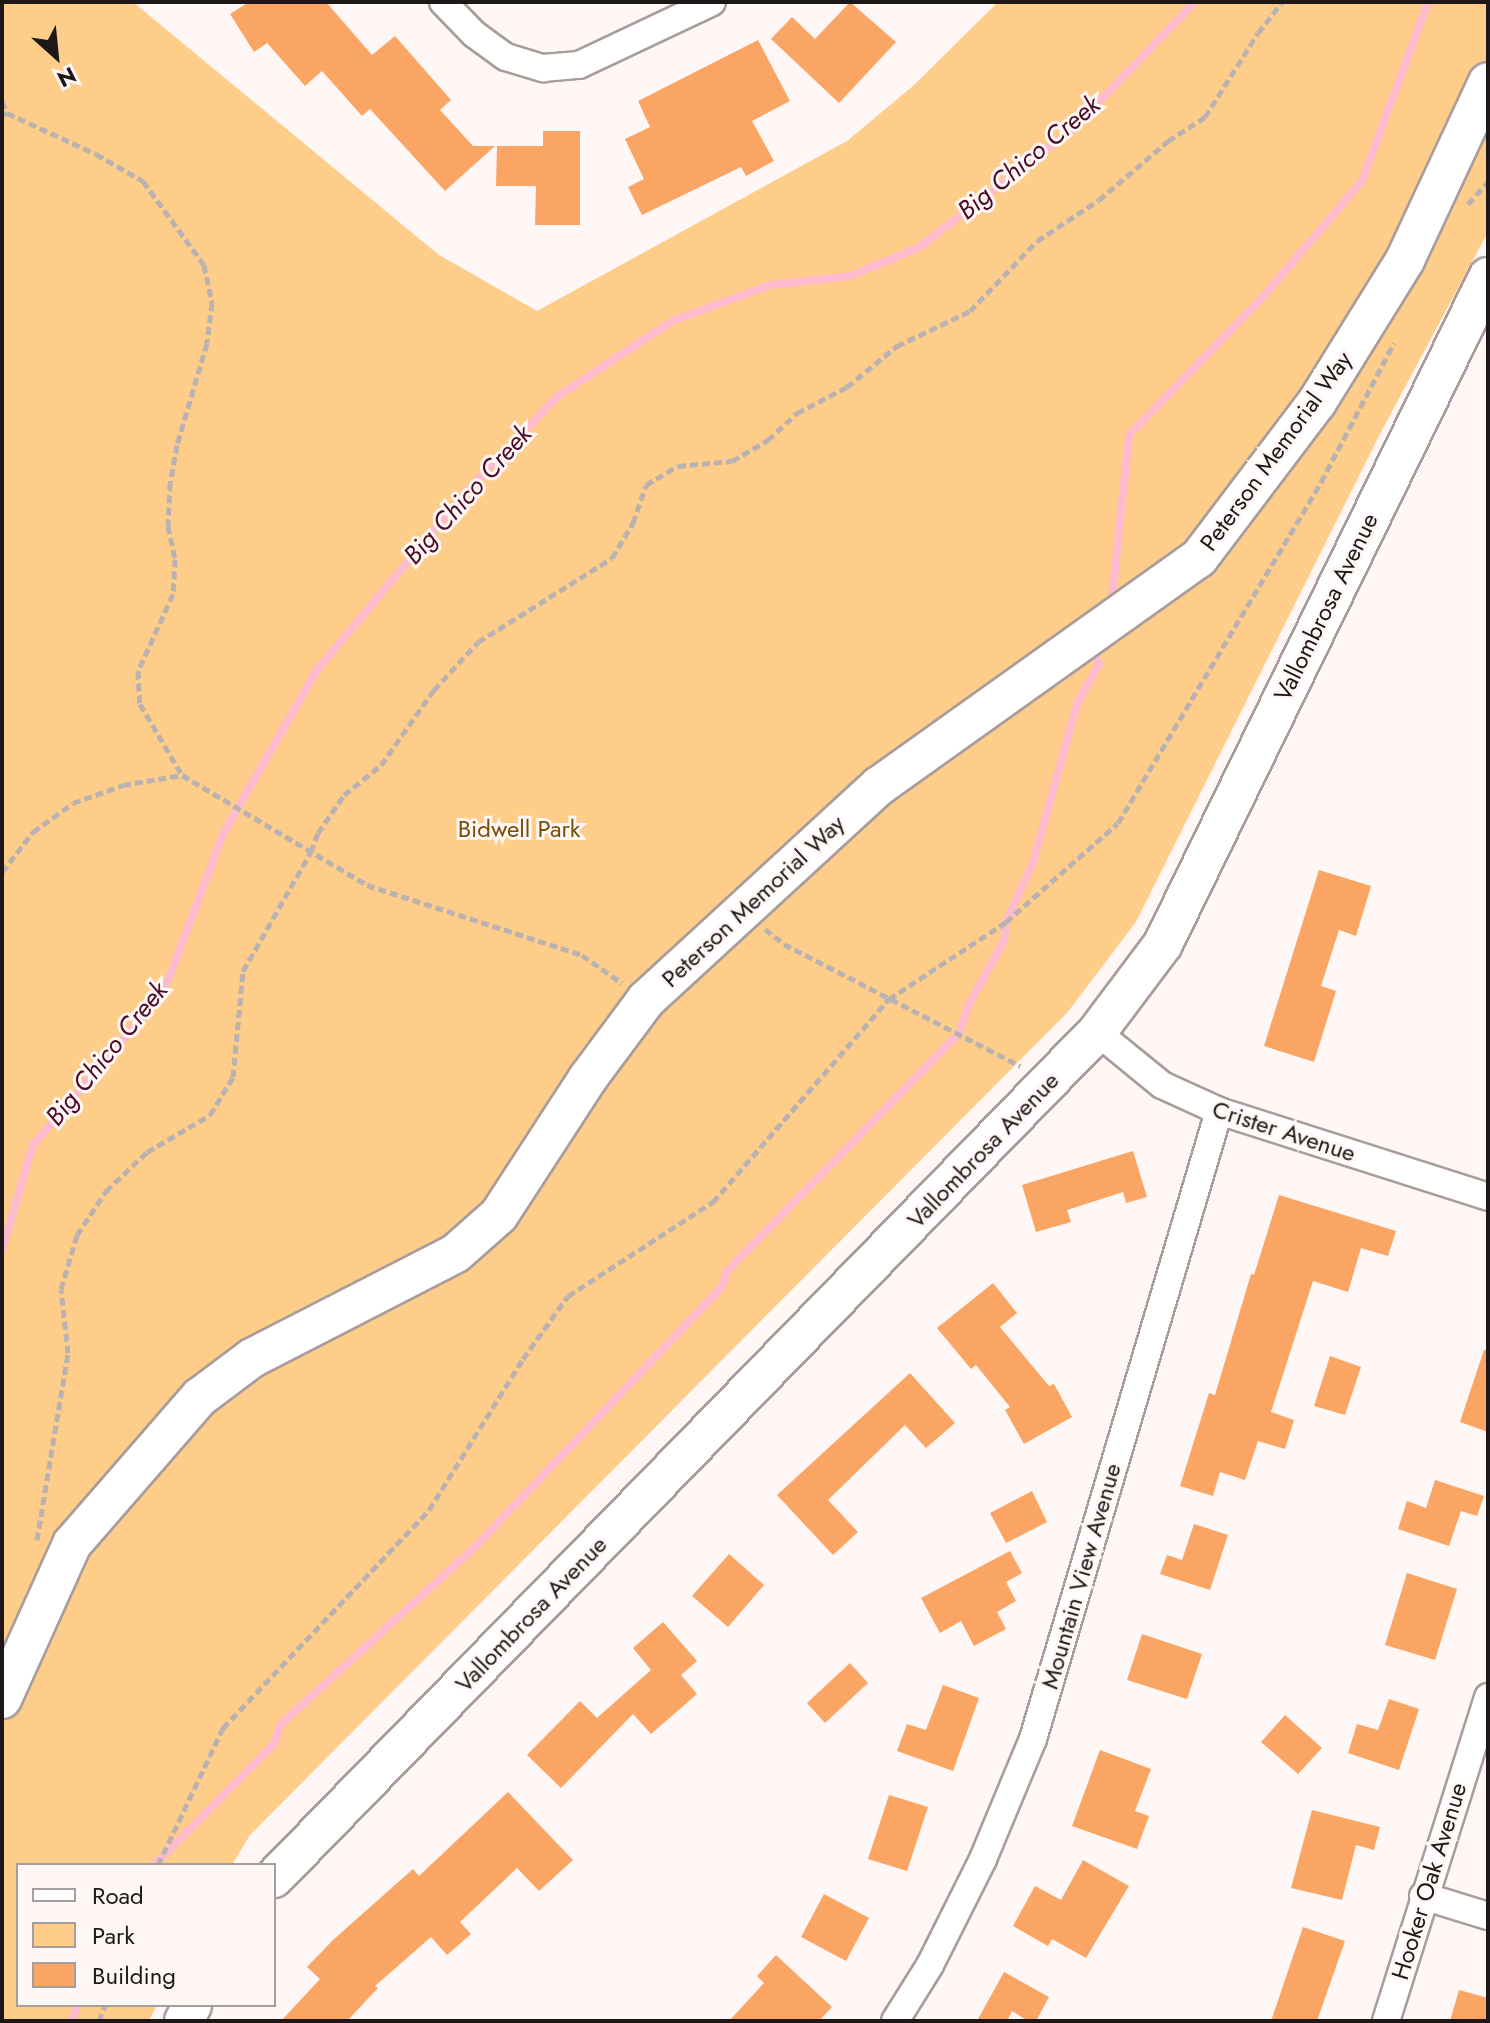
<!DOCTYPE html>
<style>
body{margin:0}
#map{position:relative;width:1490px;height:2023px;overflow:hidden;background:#fff7f5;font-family:Jost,sans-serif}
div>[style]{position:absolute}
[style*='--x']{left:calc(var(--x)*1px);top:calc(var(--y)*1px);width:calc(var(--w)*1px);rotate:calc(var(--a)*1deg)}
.green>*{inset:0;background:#ffcd8a}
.stream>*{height:8px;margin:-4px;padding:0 4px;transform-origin:4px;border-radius:4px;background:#fdbccd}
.building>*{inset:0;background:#fba565}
.path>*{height:5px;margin-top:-2.5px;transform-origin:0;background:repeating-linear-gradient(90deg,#b9b2b0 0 8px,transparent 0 12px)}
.roads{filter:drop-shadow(2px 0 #a89d9a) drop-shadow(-2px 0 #a89d9a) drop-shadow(0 2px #a89d9a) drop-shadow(0 -2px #a89d9a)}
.street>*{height:26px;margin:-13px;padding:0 13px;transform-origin:13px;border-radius:13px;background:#fff}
.secondary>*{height:38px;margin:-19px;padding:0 19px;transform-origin:19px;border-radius:19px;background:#fff}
span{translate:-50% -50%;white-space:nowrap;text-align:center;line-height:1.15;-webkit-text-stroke:6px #fff7f5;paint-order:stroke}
.street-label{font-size:24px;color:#1d1817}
.park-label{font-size:24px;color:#774e03}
.water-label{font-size:26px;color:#4c0c26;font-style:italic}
.frame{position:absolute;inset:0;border:4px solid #1d1817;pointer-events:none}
.legend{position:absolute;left:16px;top:1863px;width:260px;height:144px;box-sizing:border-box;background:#fff7f5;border:2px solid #a59e9c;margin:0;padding:10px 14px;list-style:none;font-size:24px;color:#1d1817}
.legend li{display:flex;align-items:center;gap:16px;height:40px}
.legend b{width:40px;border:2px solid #a59e9c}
.north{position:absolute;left:16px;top:16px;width:80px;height:80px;-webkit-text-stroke:6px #fff7f5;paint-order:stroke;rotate:153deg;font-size:22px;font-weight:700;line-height:32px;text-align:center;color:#1d1817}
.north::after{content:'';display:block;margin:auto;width:28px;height:36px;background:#1d1817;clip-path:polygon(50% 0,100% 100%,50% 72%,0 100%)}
</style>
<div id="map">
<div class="green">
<i style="clip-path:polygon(2px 2px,133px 2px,439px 255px,537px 311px,847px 141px,914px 85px,998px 2px,1488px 2px,1488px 232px,1380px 434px,1136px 922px,1067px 1013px,250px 1835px,232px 1865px,18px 1865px,18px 2005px,157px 2005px,149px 2021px,2px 2021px)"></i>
</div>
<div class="stream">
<i style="--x:1111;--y:607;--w:173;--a:-84"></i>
<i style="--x:1129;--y:435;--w:188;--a:-45.9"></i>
<i style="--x:1260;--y:300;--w:157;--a:-49.4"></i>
<i style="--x:1362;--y:181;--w:191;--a:-69.8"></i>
<i style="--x:2;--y:1250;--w:109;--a:-73.6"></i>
<i style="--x:33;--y:1145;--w:202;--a:-49.6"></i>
<i style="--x:164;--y:991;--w:168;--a:-69.4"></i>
<i style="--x:223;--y:834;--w:189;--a:-60.2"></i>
<i style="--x:317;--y:670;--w:231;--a:-50.1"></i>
<i style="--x:465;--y:493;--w:134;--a:-46.2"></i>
<i style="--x:558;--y:396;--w:136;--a:-33.3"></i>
<i style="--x:672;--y:321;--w:104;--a:-20.2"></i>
<i style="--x:770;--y:285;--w:81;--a:-6.4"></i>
<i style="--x:850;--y:276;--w:74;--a:-22.4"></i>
<i style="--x:918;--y:248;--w:195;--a:-37.5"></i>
<i style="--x:1073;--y:129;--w:176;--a:-46.2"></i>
<i style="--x:154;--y:1865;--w:170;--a:-45.2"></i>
<i style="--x:274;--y:1744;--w:20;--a:-72"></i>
<i style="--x:280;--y:1725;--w:261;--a:-42.4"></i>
<i style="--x:473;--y:1549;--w:361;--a:-46.5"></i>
<i style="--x:722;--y:1287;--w:17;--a:-73"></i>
<i style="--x:727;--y:1271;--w:332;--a:-45.7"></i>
<i style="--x:959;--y:1033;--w:31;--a:-71"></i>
<i style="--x:969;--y:1004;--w:72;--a:-60.9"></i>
<i style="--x:1004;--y:941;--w:19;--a:-84"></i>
<i style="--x:1006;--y:922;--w:66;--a:-65.8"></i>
<i style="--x:1033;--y:862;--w:164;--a:-74.4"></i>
<i style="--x:1077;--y:704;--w:46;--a:-61.2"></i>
<i style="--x:1099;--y:664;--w:14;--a:-115"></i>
<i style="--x:1093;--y:651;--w:5;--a:-68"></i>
<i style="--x:71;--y:2021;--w:17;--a:-66"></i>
</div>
<div class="building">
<i style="clip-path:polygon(249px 2px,326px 2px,372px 55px,395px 36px,451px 100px,440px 110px,473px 146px,495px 146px,445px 191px,370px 109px,362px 116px,322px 71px,305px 86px,267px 43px,254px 52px,230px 14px)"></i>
<i style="clip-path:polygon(850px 2px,896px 42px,839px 103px,771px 39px,792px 17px,815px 39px)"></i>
<i style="clip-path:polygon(758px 40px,790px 101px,752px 121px,774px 161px,746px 176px,741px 167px,642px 215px,628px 187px,644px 179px,625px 139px,650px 127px,638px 101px)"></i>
<i style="clip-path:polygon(543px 131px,580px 131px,580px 225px,535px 225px,536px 186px,496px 186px,497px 146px,543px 146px)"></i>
<i style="clip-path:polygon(1319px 870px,1371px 886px,1356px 936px,1339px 930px,1321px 986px,1336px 991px,1314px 1062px,1264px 1046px)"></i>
<i style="clip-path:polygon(1133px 1151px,1147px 1197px,1126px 1203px,1123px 1192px,1067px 1210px,1071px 1222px,1036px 1232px,1022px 1185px)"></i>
<i style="clip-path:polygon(1279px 1195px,1396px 1231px,1388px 1256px,1361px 1248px,1348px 1292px,1313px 1281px,1271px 1412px,1294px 1420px,1285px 1449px,1258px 1441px,1245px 1480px,1220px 1472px,1213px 1496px,1180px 1486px,1209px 1393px,1215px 1395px,1251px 1274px,1254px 1275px)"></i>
<i style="clip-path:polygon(993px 1283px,1017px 1313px,1000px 1327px,1049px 1386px,1054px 1384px,1072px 1417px,1024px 1444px,1005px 1410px,1010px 1407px,976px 1365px,971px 1369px,937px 1328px)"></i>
<i style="clip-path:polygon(1484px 1350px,1488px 1350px,1488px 1432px,1460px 1422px)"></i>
<i style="clip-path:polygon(1330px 1356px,1361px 1367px,1345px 1415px,1314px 1406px)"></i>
<i style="clip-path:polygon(910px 1373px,955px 1423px,926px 1448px,905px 1425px,828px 1500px,858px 1532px,833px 1555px,777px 1495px)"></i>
<i style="clip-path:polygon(1435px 1480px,1484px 1496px,1477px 1516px,1461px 1511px,1449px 1546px,1398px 1529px,1407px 1501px,1426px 1508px)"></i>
<i style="clip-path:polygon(1032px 1491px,1047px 1522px,1006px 1543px,990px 1513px)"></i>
<i style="clip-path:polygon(1194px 1524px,1228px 1535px,1210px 1590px,1160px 1574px,1167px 1555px,1182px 1560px)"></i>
<i style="clip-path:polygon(1010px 1551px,1022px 1573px,1006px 1582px,1016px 1601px,997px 1612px,1006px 1629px,974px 1646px,961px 1621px,940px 1633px,921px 1598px)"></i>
<i style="clip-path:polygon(729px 1554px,764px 1585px,728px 1627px,692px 1596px)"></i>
<i style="clip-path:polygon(1407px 1573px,1457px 1589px,1435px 1660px,1385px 1645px)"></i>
<i style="clip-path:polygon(663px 1622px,697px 1661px,681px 1675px,697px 1694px,651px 1734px,633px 1714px,561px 1788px,527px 1755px,580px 1701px,597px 1718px,651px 1670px,633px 1648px)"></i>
<i style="clip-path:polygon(1142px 1634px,1202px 1654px,1187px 1699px,1127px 1680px)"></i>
<i style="clip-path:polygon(850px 1663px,868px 1683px,825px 1723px,807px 1703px)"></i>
<i style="clip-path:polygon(943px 1685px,979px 1698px,953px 1771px,897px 1751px,907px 1724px,926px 1730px)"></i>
<i style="clip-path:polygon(1389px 1699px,1419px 1709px,1399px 1770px,1348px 1753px,1357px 1724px,1378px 1730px)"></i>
<i style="clip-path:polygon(1285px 1715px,1322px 1748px,1298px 1774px,1261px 1742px)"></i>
<i style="clip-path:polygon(1100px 1750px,1151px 1769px,1135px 1811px,1149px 1816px,1137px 1849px,1072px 1826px)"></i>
<i style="clip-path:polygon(508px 1792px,573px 1860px,539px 1891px,517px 1868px,460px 1922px,471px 1934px,447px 1955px,431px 1937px,375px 1986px,378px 1988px,347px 2021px,281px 2021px,320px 1979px,307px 1967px,333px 1940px,413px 1869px,419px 1876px)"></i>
<i style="clip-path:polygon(889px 1795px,928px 1807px,907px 1871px,868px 1859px)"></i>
<i style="clip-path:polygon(1312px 1810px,1380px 1827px,1374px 1850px,1356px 1845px,1342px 1900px,1291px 1888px)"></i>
<i style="clip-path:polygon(1083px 1860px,1129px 1886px,1086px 1958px,1052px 1939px,1048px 1946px,1013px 1926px,1035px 1886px,1061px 1900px)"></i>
<i style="clip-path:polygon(824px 1894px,869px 1918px,846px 1961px,801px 1937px)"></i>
<i style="clip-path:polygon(1303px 1927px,1345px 1941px,1317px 2021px,1271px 2021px)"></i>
<i style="clip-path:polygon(776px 1955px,832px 2007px,819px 2021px,729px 2021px,764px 1983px,757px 1976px)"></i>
<i style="clip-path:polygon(1004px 1972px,1049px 1997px,1036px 2021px,1028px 2021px,1012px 2011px,1007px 2021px,977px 2021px)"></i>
<i style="clip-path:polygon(1459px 1990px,1488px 1998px,1488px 2021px,1450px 2021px)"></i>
</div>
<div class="path">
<i style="--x:2;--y:101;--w:13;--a:67"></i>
<i style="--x:2;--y:115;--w:5;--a:-22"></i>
<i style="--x:7;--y:113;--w:98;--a:24.7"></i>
<i style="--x:96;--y:154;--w:54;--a:29.9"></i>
<i style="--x:143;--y:181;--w:104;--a:54"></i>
<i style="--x:204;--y:265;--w:39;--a:78"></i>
<i style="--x:212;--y:303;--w:40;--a:97.1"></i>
<i style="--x:207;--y:343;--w:106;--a:106.4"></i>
<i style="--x:177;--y:445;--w:39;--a:100"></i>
<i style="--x:170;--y:483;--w:43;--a:92.7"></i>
<i style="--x:168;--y:526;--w:34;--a:78"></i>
<i style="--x:175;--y:559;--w:35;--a:93"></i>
<i style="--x:173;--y:594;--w:85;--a:114.4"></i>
<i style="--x:138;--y:671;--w:33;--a:87"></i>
<i style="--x:140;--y:704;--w:82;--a:59.4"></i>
<i style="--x:182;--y:775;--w:215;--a:30.7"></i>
<i style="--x:367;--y:885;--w:226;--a:18"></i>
<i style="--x:582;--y:955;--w:49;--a:35"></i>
<i style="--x:1468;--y:204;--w:30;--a:-48"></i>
<i style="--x:2;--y:872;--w:51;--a:-52.2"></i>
<i style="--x:33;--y:832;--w:49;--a:-35.9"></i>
<i style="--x:73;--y:803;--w:53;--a:-19.8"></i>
<i style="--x:123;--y:785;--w:60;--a:-9.6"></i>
<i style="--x:765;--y:929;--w:24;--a:38"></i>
<i style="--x:784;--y:944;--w:266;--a:27.3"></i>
<i style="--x:37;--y:1540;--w:190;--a:-80.6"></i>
<i style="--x:68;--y:1353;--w:64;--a:-96.2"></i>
<i style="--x:61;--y:1289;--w:56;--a:-73.5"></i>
<i style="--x:77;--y:1235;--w:53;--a:-56.6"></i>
<i style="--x:106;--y:1191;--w:57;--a:-43.6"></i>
<i style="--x:147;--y:1152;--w:73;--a:-30.4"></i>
<i style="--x:210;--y:1115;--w:44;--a:-58.8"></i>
<i style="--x:233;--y:1077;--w:106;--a:-84.6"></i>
<i style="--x:243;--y:971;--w:137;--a:-60.3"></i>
<i style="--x:311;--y:852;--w:20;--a:-70"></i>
<i style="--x:318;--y:833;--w:46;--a:-55.6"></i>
<i style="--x:344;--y:795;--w:48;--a:-39"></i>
<i style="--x:381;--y:765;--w:92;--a:-54.8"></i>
<i style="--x:434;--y:690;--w:65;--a:-47.5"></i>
<i style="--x:478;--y:642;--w:158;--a:-32.1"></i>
<i style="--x:612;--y:558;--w:41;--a:-59"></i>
<i style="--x:633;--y:523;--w:40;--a:-71.1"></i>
<i style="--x:646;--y:485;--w:37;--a:-31"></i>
<i style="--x:678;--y:466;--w:54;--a:-5.3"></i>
<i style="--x:732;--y:461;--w:42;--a:-30.3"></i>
<i style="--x:768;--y:440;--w:40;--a:-43"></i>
<i style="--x:797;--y:413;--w:56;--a:-27.5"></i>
<i style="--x:847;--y:387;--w:65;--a:-39.4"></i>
<i style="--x:897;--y:346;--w:81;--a:-25.6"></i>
<i style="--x:970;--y:311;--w:97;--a:-46.3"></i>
<i style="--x:1037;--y:241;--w:74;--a:-33.5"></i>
<i style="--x:1099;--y:200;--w:91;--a:-40.5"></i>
<i style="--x:1168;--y:141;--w:44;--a:-33"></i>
<i style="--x:1205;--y:117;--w:99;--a:-57.8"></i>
<i style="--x:1258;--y:33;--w:39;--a:-52"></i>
<i style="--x:158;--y:1865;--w:152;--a:-64.6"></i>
<i style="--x:223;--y:1728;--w:300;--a:-46.6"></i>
<i style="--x:429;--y:1510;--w:178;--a:-58.1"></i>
<i style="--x:523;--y:1359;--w:77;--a:-54.5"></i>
<i style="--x:568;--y:1296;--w:173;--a:-33"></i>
<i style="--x:713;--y:1202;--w:269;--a:-49.1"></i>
<i style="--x:889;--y:999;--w:140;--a:-33.3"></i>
<i style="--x:1006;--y:922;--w:149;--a:-41.5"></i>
<i style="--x:1118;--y:823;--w:397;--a:-59.2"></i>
<i style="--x:1321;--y:482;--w:157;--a:-62.3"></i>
<i style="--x:99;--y:2021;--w:17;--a:-69"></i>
</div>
<div class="roads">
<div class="street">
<i style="--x:443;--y:2;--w:45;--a:45.9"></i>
<i style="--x:474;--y:34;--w:39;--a:36"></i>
<i style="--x:506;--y:57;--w:39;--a:17"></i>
<i style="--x:543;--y:68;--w:36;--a:-5"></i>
<i style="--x:579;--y:65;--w:147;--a:-25.3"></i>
<i style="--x:1097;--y:1032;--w:84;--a:39.2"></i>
<i style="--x:1162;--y:1085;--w:63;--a:24.5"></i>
<i style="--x:1219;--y:1111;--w:282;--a:17.7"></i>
<i style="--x:1423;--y:1896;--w:68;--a:17.1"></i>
<i style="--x:895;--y:2021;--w:66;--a:-58"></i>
<i style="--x:930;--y:1965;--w:119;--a:-63.4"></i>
<i style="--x:983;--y:1859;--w:130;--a:-67.4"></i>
<i style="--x:1033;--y:1739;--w:655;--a:-73.5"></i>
<i style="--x:1386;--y:2021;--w:340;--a:-72.5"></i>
</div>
<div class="secondary">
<i style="--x:2;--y:1699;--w:170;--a:-65.7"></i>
<i style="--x:72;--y:1544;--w:195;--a:-49"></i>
<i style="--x:200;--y:1397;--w:65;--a:-36.9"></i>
<i style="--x:252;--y:1358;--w:229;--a:-27.2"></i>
<i style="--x:456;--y:1253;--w:57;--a:-41.5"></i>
<i style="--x:499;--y:1215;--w:163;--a:-57"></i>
<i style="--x:588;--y:1078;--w:97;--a:-53.4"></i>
<i style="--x:646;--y:1000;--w:316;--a:-42.6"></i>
<i style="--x:879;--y:786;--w:393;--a:-35.5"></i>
<i style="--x:1199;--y:558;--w:196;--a:-52.9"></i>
<i style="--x:1317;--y:402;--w:167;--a:-58.2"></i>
<i style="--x:1405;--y:260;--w:196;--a:-65"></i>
<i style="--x:274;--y:1878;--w:1180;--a:-45.79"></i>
<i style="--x:1097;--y:1032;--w:110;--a:-53.1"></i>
<i style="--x:1163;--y:944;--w:742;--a:-64.02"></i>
<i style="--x:184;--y:2021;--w:18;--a:-63"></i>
</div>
</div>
<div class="street-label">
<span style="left:1276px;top:451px;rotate:-54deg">Peterson Memorial Way</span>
<span style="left:1326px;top:607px;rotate:-64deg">Vallombrosa Avenue</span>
<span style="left:753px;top:901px;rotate:-43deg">Peterson Memorial Way</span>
<span style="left:1284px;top:1131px;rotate:18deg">Crister Avenue</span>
<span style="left:983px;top:1150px;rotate:-46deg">Vallombrosa Avenue</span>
<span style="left:1081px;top:1576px;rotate:-74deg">Mountain View Avenue</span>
<span style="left:531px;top:1614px;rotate:-46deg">Vallombrosa Avenue</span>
<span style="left:1429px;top:1881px;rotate:-73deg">Hooker Oak Avenue</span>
</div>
<div class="park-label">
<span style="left:519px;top:829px">Bidwell Park</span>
</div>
<div class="water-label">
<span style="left:1029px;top:158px;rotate:-40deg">Big Chico Creek</span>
<span style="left:468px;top:495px;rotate:-48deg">Big Chico Creek</span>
<span style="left:107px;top:1054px;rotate:-51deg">Big Chico Creek</span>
</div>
<div class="frame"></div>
<ul class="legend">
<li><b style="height:10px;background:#fff"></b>Road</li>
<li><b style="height:22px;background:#ffcd8a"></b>Park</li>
<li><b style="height:22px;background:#fba565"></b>Building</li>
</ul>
<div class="north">N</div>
</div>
